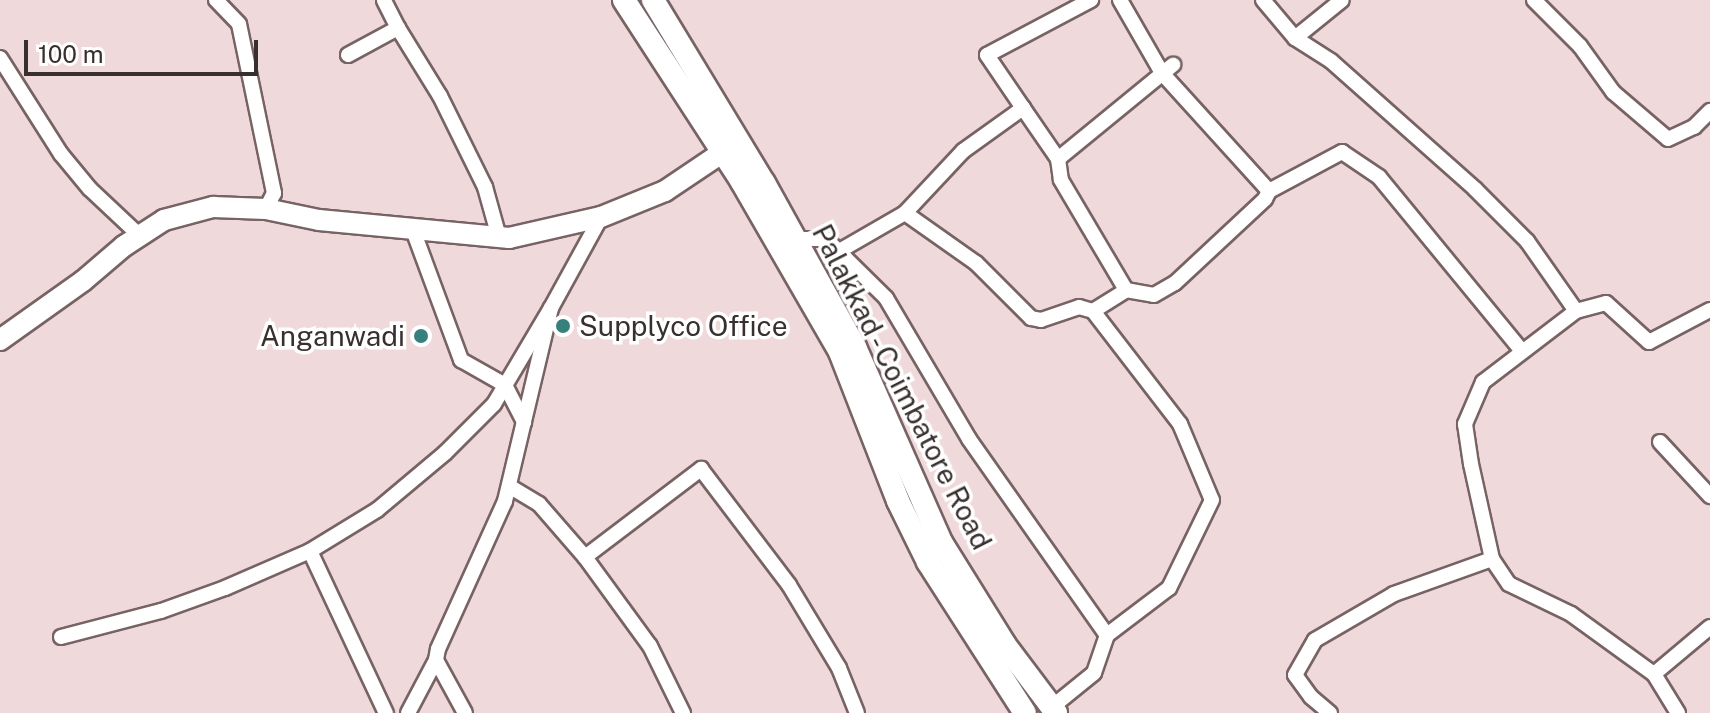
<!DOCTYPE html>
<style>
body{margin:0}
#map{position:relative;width:1710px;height:713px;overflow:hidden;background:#f0d9da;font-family:"Public Sans",sans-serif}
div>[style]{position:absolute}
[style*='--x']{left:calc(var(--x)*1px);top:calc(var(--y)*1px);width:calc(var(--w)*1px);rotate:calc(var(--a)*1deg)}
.roads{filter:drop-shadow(2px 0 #776364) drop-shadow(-2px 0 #776364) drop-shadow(0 2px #776364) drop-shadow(0 -2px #776364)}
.street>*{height:14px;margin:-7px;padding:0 7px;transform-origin:7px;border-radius:7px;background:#fff}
.secondary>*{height:20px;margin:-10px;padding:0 10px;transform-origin:10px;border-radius:10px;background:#fff}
.primary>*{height:22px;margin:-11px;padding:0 11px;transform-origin:11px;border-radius:11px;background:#fff}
.dots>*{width:22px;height:22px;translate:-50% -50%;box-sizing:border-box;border:4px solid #fff;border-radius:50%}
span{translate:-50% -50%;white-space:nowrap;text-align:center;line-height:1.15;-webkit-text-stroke:7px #fff;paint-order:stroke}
.poi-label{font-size:28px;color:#382f2f}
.left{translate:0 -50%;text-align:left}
.right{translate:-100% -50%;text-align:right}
.street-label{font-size:28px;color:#382f2f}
.scale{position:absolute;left:24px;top:40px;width:234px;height:36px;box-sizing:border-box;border:4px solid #382f2f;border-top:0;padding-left:10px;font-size:24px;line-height:28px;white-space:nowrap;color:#382f2f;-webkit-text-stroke:6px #fff;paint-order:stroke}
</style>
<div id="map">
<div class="roads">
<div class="street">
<i style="--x:216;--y:0;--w:33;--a:46"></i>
<i style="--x:239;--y:24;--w:173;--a:78.3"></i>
<i style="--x:274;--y:193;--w:18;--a:117"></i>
<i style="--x:1120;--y:0;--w:84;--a:60.1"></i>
<i style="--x:1162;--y:73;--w:159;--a:47.8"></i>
<i style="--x:1263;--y:0;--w:50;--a:49.9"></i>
<i style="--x:1295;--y:38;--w:43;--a:32.6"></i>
<i style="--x:1331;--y:61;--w:193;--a:41.6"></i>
<i style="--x:1475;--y:189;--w:74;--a:45"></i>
<i style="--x:1527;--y:241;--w:85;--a:55"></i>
<i style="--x:1576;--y:311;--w:31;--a:-15"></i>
<i style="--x:1606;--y:303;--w:58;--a:42.2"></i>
<i style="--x:1649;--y:342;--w:69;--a:-27.7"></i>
<i style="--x:1534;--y:0;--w:65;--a:45"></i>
<i style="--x:1580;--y:46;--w:57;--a:54.3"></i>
<i style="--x:1613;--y:92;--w:72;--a:40.5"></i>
<i style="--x:1668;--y:139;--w:29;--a:-25"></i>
<i style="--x:1694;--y:127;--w:23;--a:-45"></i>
<i style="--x:398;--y:28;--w:80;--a:58.3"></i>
<i style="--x:440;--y:96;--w:102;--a:63.7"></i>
<i style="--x:485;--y:187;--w:52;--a:74.4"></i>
<i style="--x:1295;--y:38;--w:60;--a:-39"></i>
<i style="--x:348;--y:55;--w:57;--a:-28.4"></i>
<i style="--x:398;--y:28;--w:31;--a:-117"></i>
<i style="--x:0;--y:58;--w:114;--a:57.6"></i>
<i style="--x:61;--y:154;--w:45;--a:50.4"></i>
<i style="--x:90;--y:189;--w:69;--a:43.2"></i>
<i style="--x:1023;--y:108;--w:64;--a:-124.2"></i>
<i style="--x:987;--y:55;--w:118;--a:-27.9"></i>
<i style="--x:1058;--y:159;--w:21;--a:82"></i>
<i style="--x:1061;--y:180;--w:128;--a:59.4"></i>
<i style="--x:905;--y:213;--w:85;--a:-46.9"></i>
<i style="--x:963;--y:151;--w:74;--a:-35.6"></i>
<i style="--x:1023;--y:108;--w:62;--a:55.5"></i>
<i style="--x:1058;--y:159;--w:149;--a:-39.3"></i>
<i style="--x:413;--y:230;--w:139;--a:69.7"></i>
<i style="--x:461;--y:360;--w:51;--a:29.6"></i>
<i style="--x:505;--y:385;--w:42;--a:62.8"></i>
<i style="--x:790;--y:239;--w:36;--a:0"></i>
<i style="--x:826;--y:239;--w:84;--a:44.5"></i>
<i style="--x:886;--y:298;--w:164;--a:59.5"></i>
<i style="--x:969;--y:439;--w:240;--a:54.9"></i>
<i style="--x:1107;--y:635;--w:40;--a:108.9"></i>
<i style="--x:1094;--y:673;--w:54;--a:141"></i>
<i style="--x:841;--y:250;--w:74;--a:-30"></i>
<i style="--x:905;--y:213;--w:87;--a:35.2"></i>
<i style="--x:976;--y:263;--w:78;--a:45"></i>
<i style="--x:1031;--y:318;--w:10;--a:11"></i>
<i style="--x:1041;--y:320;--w:40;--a:-18.9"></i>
<i style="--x:1079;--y:307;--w:15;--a:16"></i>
<i style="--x:1093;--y:311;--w:143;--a:52.4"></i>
<i style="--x:1180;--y:424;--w:82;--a:67.2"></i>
<i style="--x:1212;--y:500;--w:98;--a:116"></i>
<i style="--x:1169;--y:588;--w:78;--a:142.8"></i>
<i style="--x:1093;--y:311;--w:39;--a:-32"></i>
<i style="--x:1126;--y:290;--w:28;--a:10"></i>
<i style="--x:1154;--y:295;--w:24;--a:-30"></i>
<i style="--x:1175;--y:283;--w:123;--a:-43"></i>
<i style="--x:1265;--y:199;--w:9;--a:-63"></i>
<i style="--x:1269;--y:191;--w:83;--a:-28.1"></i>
<i style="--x:1342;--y:152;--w:45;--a:34"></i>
<i style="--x:1379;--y:177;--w:225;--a:50.6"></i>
<i style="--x:1576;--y:311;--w:117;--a:142.6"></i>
<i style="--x:1483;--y:382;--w:46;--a:113.2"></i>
<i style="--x:1465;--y:424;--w:40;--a:81.5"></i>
<i style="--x:1471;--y:464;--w:97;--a:77.5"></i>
<i style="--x:1492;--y:559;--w:30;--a:56"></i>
<i style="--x:1509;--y:584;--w:69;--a:25.8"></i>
<i style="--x:1571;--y:614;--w:102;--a:35.9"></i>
<i style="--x:1660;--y:442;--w:74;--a:47.2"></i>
<i style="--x:509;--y:486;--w:35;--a:31"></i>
<i style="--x:539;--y:504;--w:70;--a:49"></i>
<i style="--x:585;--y:557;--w:110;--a:53.9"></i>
<i style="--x:650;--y:646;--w:75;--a:63.8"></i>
<i style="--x:310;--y:551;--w:179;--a:64.9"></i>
<i style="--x:585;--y:557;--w:146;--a:-37.2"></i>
<i style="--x:701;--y:469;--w:146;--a:52.8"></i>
<i style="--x:789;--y:585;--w:97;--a:58.9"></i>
<i style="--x:839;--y:668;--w:48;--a:68.2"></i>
<i style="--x:61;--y:637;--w:103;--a:-14.6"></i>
<i style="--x:161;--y:611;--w:68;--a:-19.8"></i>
<i style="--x:225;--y:588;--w:93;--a:-23.5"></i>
<i style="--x:310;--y:551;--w:79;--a:-31.5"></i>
<i style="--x:377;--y:510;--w:89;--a:-40"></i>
<i style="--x:445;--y:453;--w:69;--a:-45"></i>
<i style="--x:494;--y:404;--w:112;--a:-59.3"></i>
<i style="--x:436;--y:660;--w:60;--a:61.3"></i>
<i style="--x:408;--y:713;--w:60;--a:-62.2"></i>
<i style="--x:436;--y:660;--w:11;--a:-80"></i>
<i style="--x:438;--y:649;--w:162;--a:-65.6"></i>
<i style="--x:505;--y:501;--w:198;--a:-76.6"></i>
<i style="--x:551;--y:308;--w:104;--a:-61.2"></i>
<i style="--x:1330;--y:713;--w:25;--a:-140"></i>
<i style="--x:1311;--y:697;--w:27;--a:-126"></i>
<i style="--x:1295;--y:675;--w:40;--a:-60.3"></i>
<i style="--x:1315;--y:640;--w:91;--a:-30.2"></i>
<i style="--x:1394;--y:594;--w:104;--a:-19.7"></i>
<i style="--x:1678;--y:713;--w:46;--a:-121.6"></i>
<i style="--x:1654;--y:674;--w:73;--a:-40"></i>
</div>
<div class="secondary">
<i style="--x:0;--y:340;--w:102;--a:-35.4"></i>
<i style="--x:83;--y:281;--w:54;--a:-40.5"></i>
<i style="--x:124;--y:246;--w:48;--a:-33"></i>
<i style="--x:164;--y:220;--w:51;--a:-14.9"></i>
<i style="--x:213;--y:207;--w:53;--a:2.2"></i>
<i style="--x:266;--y:209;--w:54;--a:11.7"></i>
<i style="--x:319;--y:220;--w:191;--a:5.4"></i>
<i style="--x:509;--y:238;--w:94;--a:-12.9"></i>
<i style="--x:601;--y:217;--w:69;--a:-22.1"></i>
<i style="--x:665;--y:191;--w:84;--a:-33.9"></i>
</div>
<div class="primary">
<i style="--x:624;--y:0;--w:217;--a:57"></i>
<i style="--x:742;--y:182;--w:196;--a:60"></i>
<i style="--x:840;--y:352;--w:160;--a:68.7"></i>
<i style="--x:898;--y:501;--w:68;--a:63.8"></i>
<i style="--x:928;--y:562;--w:179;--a:57.3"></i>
<i style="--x:653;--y:0;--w:214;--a:58.8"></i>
<i style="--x:764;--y:183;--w:188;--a:61"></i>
<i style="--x:855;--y:347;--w:213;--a:66.2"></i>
<i style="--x:941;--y:542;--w:121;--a:58.1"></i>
<i style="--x:1005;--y:645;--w:85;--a:53.1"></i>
</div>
</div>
<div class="dots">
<i style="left:563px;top:326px;background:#38807e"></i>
<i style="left:421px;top:336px;background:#38807e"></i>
</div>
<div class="poi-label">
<span class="left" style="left:579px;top:326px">Supplyco Office</span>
<span class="right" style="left:405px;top:336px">Anganwadi</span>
</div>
<div class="street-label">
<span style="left:902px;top:387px;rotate:63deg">Palakkad - Coimbatore Road</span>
</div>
<div class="scale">100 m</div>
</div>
